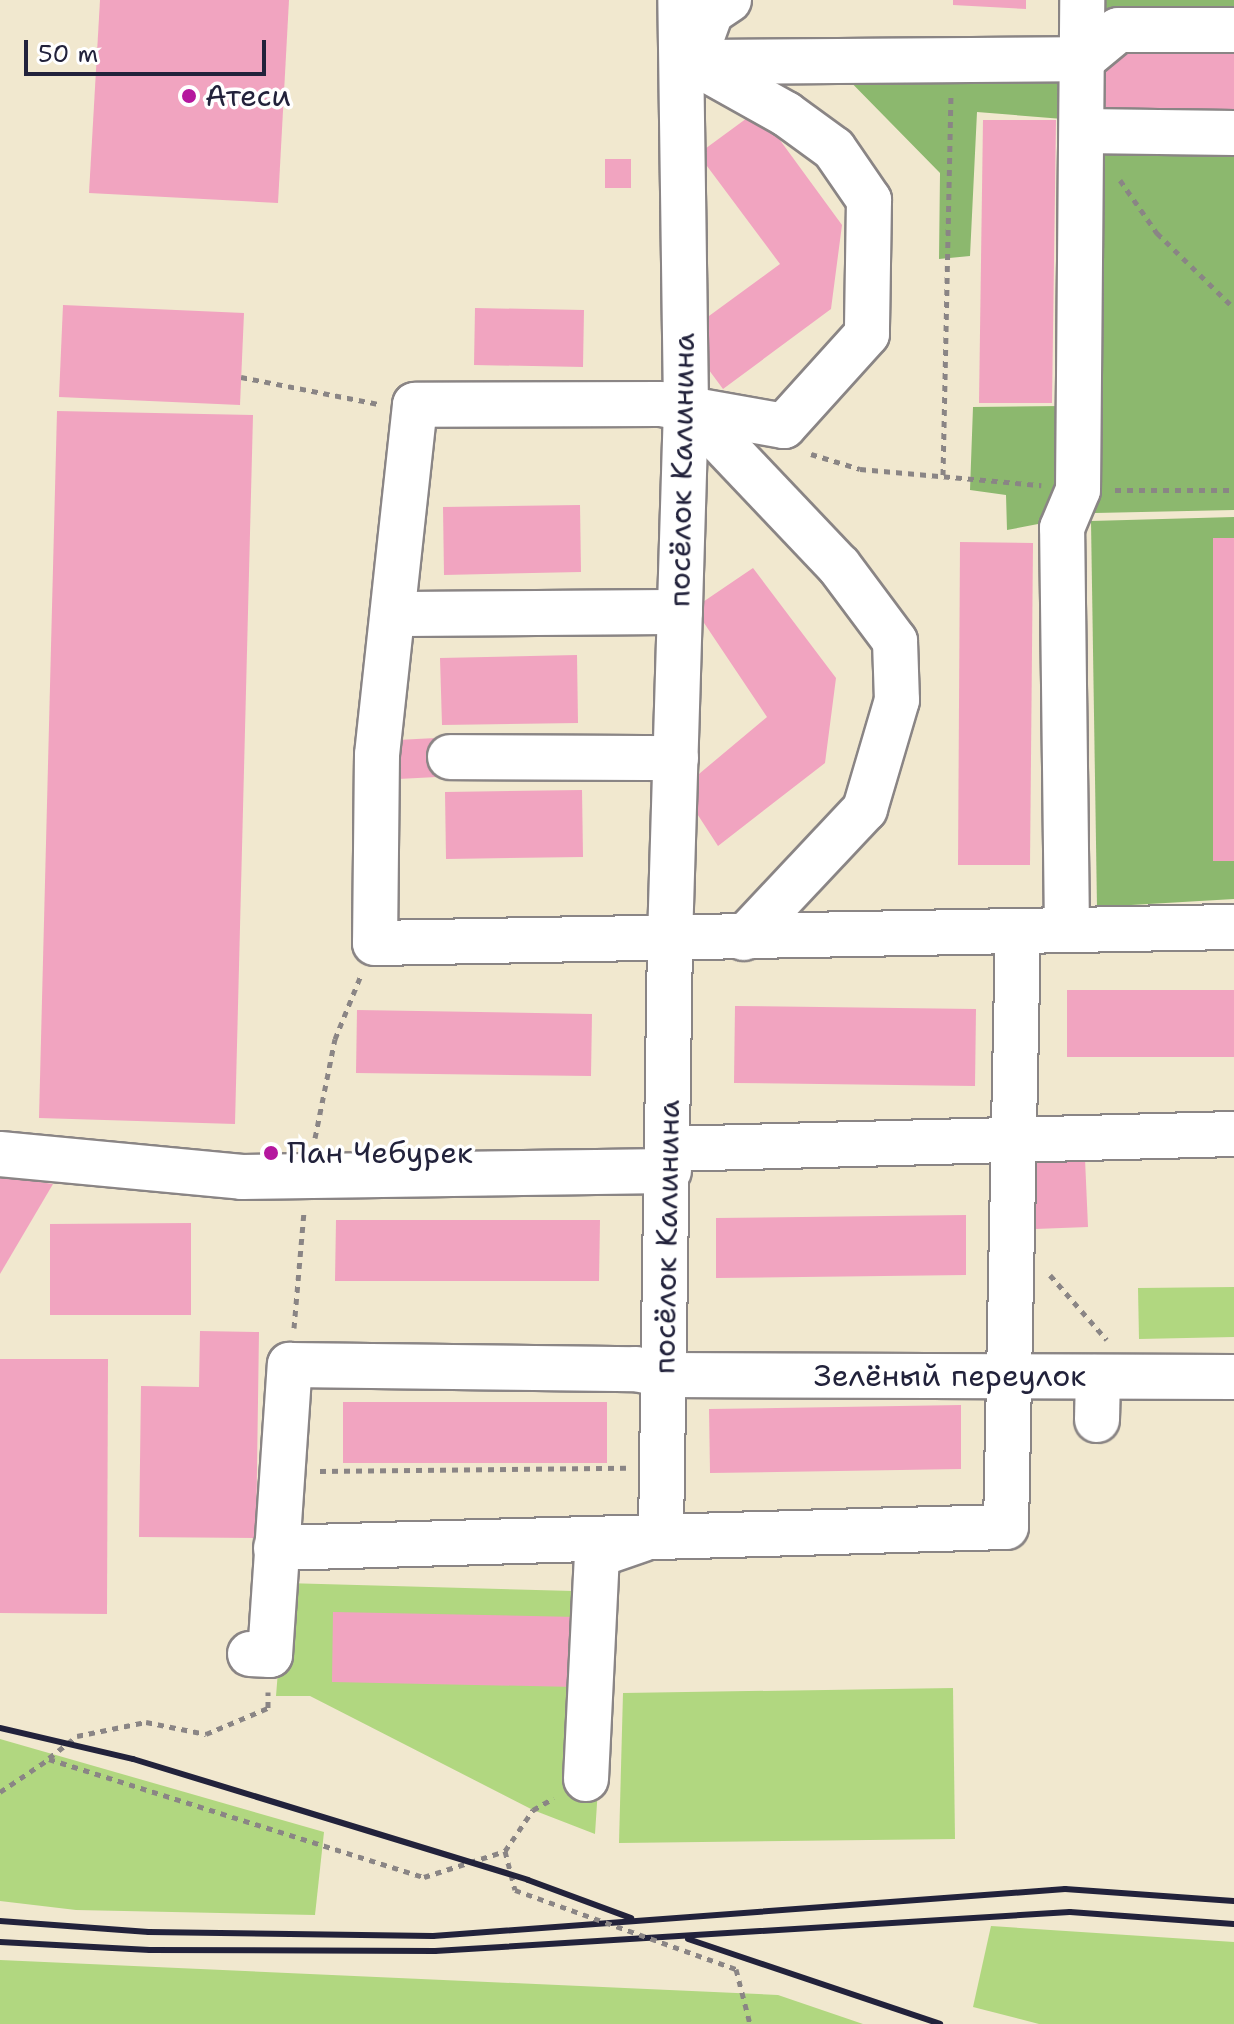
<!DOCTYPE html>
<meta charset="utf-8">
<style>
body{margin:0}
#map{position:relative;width:1234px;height:2024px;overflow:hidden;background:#f1e8cf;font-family:"Shantell Sans",sans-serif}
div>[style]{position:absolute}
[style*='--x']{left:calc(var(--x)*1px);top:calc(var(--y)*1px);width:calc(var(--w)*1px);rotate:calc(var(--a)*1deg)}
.green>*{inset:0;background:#b1d780}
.forest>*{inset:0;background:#8cb86e}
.building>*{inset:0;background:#f1a4c0}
.path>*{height:5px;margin-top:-2.5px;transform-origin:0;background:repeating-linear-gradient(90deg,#8a8585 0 6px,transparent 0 12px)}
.roads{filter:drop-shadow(2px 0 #8a8585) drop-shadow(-2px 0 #8a8585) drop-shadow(0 2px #8a8585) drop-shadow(0 -2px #8a8585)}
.minor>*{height:44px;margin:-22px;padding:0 22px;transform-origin:22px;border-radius:22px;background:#fff}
.rail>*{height:6px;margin:-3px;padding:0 3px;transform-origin:3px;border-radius:3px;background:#22223b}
.path-bridge>*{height:5px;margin-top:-2.5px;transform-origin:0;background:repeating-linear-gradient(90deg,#8a8585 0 6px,transparent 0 12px)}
.dots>*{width:22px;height:22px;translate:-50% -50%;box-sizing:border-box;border:4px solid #fff;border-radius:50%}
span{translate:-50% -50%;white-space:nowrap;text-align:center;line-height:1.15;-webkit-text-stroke:7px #fff;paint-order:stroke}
.poi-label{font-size:30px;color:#22223b}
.left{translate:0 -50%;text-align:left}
.street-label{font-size:30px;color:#22223b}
.scale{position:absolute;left:24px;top:40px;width:242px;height:36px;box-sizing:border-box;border:4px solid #22223b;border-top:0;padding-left:10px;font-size:24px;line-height:28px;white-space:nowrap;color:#22223b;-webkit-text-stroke:6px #fff;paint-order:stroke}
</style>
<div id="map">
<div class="green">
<i style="clip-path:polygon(1234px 1287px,1234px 1337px,1139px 1339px,1138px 1288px)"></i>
<i style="clip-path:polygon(285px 1583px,611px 1592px,595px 1834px,533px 1810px,310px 1696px,276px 1696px)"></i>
<i style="clip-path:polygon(953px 1688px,955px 1839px,619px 1843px,623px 1693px)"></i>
<i style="clip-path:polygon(0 1739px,324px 1832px,315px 1915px,76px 1910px,0 1901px)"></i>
<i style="clip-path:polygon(991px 1926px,1234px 1942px,1234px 2024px,1039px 2024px,973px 2007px)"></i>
<i style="clip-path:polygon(0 1960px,778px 1995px,863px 2024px,0 2024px)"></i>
</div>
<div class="forest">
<i style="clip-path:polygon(1082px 0,1234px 0,1234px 11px,1082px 11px)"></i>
<i style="clip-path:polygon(1090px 64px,1234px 126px,1234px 510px,1095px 513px,1007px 530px,1006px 495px,970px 490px,973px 407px,1061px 406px,1063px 119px,977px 112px,970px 256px,939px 259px,940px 173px,835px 66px)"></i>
<i style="clip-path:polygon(1234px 517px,1234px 899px,1097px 907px,1091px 521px)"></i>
</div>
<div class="building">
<i style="clip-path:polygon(100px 0,289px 0,278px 203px,89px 193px)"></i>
<i style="clip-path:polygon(953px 0,1026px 0,1026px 9px,953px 5px)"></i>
<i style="clip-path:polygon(1099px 49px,1234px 49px,1234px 123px,1099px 123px)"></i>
<i style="clip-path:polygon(758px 110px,842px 225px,831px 309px,723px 389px,683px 335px,780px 264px,698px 154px)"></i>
<i style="clip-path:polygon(983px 120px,1056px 120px,1052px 403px,979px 403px)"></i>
<i style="clip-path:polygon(605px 159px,631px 159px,631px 188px,605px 188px)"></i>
<i style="clip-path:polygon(63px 305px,244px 313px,240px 405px,59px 397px)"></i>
<i style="clip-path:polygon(475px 308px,584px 310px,583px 367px,474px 365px)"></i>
<i style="clip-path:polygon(57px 411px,253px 415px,235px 1124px,39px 1118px)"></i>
<i style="clip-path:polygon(580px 505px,581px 572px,444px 575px,443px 507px)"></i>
<i style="clip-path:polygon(1213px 538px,1234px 538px,1234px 861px,1213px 861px)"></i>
<i style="clip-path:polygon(960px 542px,1033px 543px,1030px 865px,958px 865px)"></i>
<i style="clip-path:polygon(753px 568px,836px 678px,825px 763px,718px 846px,681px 789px,767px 717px,694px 608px)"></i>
<i style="clip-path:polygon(577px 655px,578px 723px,442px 725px,440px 658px)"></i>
<i style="clip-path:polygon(436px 738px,437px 777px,398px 779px,397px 740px)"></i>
<i style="clip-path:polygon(582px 790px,583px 857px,446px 859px,445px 792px)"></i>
<i style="clip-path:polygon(1067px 990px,1234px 990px,1234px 1057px,1067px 1057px)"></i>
<i style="clip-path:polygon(735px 1006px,976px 1009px,975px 1086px,734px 1083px)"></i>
<i style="clip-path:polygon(357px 1010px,592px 1014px,591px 1076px,356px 1073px)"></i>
<i style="clip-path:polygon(1085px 1159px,1088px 1227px,1035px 1229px,1033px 1161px)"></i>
<i style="clip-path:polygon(0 1176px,53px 1184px,0 1274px)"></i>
<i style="clip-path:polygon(966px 1215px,966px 1275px,716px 1278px,716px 1218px)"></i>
<i style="clip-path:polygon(336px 1220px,600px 1220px,599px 1281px,335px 1281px)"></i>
<i style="clip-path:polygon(191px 1223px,191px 1315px,50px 1315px,50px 1224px)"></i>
<i style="clip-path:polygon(200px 1331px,259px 1332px,256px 1538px,139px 1537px,141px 1386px,199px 1387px)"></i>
<i style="clip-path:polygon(0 1359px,108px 1359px,107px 1614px,0 1613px)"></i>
<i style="clip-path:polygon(343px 1402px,607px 1402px,607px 1463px,343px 1463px)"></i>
<i style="clip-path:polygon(961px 1405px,961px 1469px,710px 1473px,709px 1409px)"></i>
<i style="clip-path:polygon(333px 1612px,578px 1617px,576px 1687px,332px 1682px)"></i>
</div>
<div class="path">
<i style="--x:1120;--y:180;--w:65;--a:55.1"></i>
<i style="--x:1157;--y:233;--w:107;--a:44.2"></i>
<i style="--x:241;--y:377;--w:140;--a:11.1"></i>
<i style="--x:811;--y:454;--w:51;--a:17"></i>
<i style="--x:860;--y:469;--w:182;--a:5.1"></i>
<i style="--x:943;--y:475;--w:379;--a:-88.8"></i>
<i style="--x:1115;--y:490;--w:119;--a:0"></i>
<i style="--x:315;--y:1138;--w:101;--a:-78.6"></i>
<i style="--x:335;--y:1039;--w:69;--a:-67.9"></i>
<i style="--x:1050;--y:1275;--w:86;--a:48.8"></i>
<i style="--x:294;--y:1328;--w:117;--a:-85.1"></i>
<i style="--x:320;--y:1471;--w:306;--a:-0.6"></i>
<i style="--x:49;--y:1758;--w:36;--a:-38"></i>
<i style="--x:77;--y:1736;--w:70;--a:-11.5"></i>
<i style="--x:146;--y:1722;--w:61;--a:11.3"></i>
<i style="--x:206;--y:1734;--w:67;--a:-22.8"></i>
<i style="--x:268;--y:1708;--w:16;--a:-90"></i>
<i style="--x:0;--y:1792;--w:59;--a:-34"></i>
<i style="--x:49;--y:1759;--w:393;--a:17.5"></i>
<i style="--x:424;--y:1877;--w:85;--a:-17.8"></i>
<i style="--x:505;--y:1851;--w:50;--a:-55.7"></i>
<i style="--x:533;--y:1810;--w:24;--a:-30"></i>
<i style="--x:505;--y:1851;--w:40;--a:75.6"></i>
<i style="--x:736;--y:1969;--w:57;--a:75.7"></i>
</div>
<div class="roads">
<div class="minor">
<i style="--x:729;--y:0;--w:22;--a:146"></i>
<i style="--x:711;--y:12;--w:53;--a:109.8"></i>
<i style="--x:693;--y:62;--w:107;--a:29.2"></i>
<i style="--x:786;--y:114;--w:59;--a:36.1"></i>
<i style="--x:834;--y:149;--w:62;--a:55.5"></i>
<i style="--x:869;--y:200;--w:134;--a:90.9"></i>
<i style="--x:867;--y:334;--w:124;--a:132.1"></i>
<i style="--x:784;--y:426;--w:126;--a:-169.9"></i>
<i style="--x:660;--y:404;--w:245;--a:179.8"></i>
<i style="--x:415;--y:405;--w:352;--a:96.2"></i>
<i style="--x:377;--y:755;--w:188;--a:90.6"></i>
<i style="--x:375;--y:943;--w:859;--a:-1.07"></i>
<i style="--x:693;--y:62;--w:390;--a:-0.4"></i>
<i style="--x:1083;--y:59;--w:45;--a:-39.6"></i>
<i style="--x:1118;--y:30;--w:116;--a:0"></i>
<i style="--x:1083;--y:131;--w:151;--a:0.8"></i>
<i style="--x:688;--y:407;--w:219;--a:46.5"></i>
<i style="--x:839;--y:566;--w:94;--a:53.3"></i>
<i style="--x:895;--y:641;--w:59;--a:88.1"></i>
<i style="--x:897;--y:700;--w:114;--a:106.4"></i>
<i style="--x:865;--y:809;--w:177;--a:133.2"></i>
<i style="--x:393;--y:614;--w:287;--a:-0.4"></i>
<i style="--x:450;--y:757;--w:226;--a:0.3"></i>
<i style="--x:1067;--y:930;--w:402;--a:-90.7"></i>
<i style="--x:1062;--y:528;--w:41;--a:-67.2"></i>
<i style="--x:1078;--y:490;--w:490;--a:-89.5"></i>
<i style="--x:669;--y:1149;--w:565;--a:-1.52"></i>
<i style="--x:0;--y:1154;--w:243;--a:5.4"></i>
<i style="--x:242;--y:1177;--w:427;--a:-0.8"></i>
<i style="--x:1097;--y:1420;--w:43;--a:-88.7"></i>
<i style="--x:661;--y:1533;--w:593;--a:-89.13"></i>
<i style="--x:670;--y:940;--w:534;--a:-88.28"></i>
<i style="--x:686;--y:406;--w:406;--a:-90.8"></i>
<i style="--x:276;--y:1548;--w:730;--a:-1.65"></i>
<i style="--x:1006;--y:1527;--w:596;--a:-88.85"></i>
<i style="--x:250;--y:1654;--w:20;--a:3"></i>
<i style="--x:270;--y:1655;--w:291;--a:-86.1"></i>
<i style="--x:290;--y:1365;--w:346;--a:0.7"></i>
<i style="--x:636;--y:1369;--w:30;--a:12"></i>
<i style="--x:665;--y:1375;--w:569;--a:0.2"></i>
<i style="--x:586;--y:1779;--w:224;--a:-87.2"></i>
<i style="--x:597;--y:1555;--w:49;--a:-19.2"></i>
</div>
</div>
<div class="rail">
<i style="--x:0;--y:1728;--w:137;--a:13.1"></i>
<i style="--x:133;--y:1759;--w:413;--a:17"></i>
<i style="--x:528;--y:1880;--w:110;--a:20.3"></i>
<i style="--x:0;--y:1921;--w:149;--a:4.2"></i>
<i style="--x:149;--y:1932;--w:284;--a:0.8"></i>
<i style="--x:433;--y:1936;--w:634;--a:-4.25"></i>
<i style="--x:1065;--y:1889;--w:169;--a:4.1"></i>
<i style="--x:688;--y:1939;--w:266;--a:18.6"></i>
<i style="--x:0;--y:1942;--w:150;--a:3.1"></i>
<i style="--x:150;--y:1950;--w:285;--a:0.2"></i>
<i style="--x:435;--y:1951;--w:636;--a:-3.51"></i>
<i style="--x:1070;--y:1912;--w:164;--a:4.2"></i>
</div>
<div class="path-bridge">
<i style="--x:515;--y:1890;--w:235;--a:19.7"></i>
</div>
<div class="dots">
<i style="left:189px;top:96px;background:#b5179e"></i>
<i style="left:271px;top:1153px;background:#b5179e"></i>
</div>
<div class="poi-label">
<span class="left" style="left:205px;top:96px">Атеси</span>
<span class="left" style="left:287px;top:1153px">Пан Чебурек</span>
</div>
<div class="street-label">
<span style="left:682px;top:470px;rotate:-89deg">посёлок Калинина</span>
<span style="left:667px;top:1237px;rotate:-89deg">посёлок Калинина</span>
<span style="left:950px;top:1376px">Зелёный переулок</span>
</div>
<div class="scale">50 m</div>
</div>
